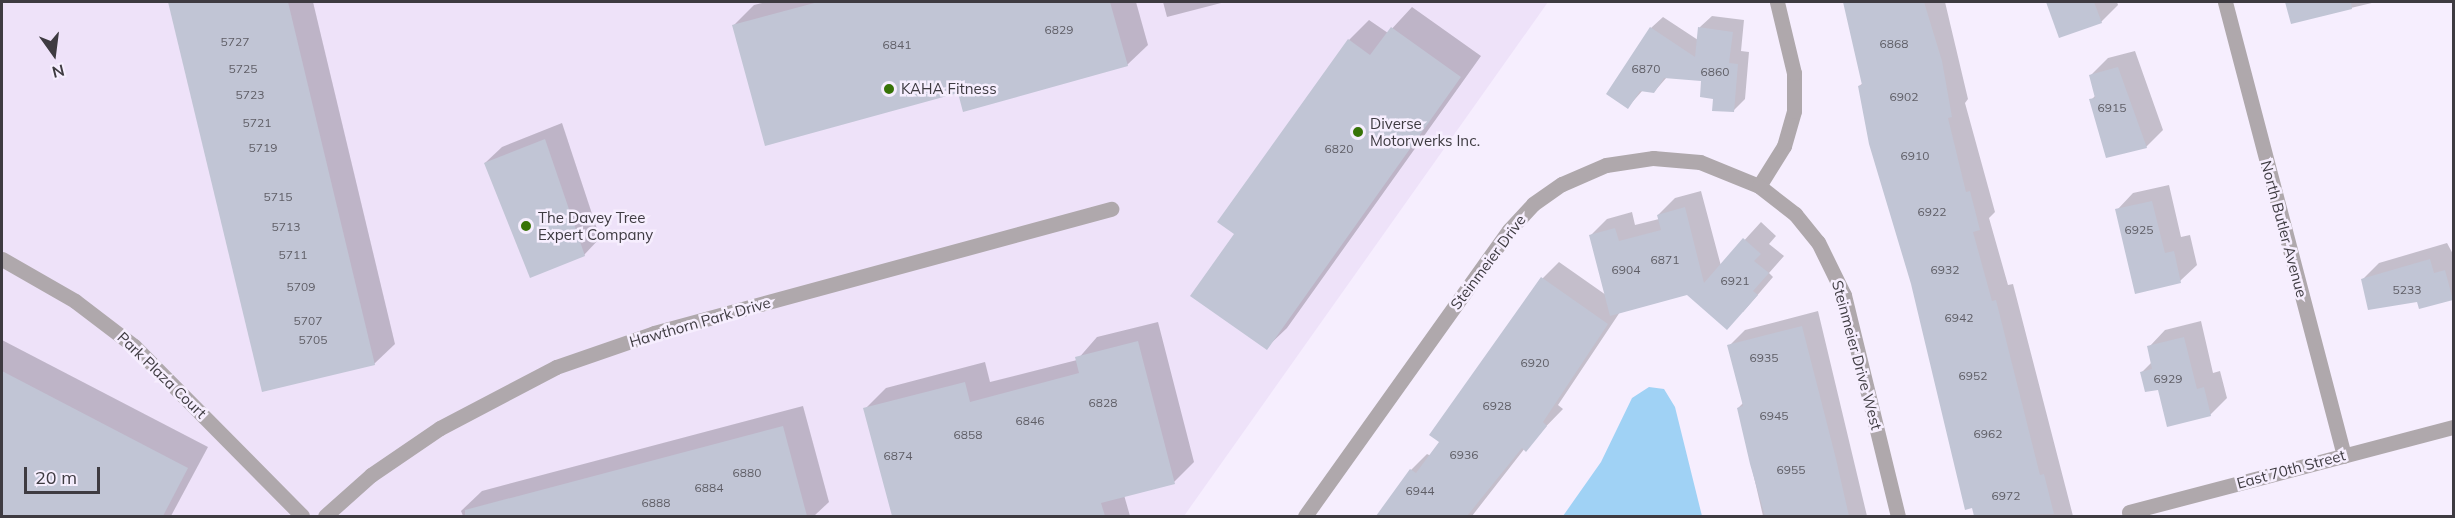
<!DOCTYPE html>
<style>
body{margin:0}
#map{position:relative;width:2455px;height:518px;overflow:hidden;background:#f6eefe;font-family:Mulish,sans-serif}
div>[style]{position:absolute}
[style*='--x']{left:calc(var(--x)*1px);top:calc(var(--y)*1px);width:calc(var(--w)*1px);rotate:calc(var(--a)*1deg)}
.built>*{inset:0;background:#eee2f9}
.water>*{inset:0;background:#a0d2f5}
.shadow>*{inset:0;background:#0003}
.building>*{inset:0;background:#c1c5d5}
.street>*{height:15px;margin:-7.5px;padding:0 7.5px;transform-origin:7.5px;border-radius:7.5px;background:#afa8ac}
.dots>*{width:16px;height:16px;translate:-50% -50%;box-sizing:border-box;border:3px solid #f6eefe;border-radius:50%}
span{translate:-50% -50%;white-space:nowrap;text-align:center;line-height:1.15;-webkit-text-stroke:5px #f6eefe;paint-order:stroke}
.number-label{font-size:12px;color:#5f5e66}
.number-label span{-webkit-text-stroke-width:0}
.poi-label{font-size:15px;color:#3e3b41}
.left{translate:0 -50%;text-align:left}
.street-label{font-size:15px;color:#3e3b41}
.frame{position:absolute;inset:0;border:3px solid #3e3b41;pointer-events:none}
.north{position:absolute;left:24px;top:24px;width:60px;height:60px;-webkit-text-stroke:4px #f6eefe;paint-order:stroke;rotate:166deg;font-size:16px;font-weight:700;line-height:24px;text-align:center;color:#3e3b41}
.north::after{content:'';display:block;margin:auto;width:21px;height:27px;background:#3e3b41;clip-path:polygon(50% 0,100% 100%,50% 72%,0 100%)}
.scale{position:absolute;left:24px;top:467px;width:76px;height:27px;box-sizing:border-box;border:3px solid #3e3b41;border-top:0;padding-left:8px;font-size:18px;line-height:21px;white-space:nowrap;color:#3e3b41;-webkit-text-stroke:4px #f6eefe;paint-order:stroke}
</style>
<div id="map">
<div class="built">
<i style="clip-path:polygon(2px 2px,1548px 2px,1184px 516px,2px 516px)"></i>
</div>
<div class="water">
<i style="clip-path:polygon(1649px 387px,1664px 389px,1675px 407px,1702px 516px,1563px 516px,1601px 462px,1632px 398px)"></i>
</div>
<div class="shadow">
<i style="clip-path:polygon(170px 2px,313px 2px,395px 344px,374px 364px,263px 391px)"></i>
<i style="clip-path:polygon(766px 2px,1136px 2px,1148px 45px,1127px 65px,959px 91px,734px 25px,754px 5px)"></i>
<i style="clip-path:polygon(1163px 2px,1225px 2px,1167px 17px)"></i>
<i style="clip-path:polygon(1845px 2px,1945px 2px,1968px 99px,1965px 103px,1995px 212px,1989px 218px,2008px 285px,2013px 284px,2073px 516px,1975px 516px,1859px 86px,1863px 83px)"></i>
<i style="clip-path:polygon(2048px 2px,2117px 2px,2118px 5px,2101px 22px,2060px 36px)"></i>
<i style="clip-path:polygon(2287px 2px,2376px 2px,2292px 22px)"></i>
<i style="clip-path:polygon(1412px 7px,1481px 56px,1287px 328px,1266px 348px,1236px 234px,1349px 40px,1369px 20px,1388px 33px)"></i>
<i style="clip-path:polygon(1712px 16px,1744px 20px,1741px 51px,1749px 52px,1745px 99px,1733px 111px,1714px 97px,1703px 80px,1667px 77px,1654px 92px,1643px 90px,1628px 107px,1651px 28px,1663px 17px,1698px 40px,1700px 27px)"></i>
<i style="clip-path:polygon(2135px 51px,2163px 130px,2146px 147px,2091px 100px,2096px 95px,2091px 75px,2108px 58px)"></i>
<i style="clip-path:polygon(562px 123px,600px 238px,584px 255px,485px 163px,502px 147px)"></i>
<i style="clip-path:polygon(2169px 185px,2181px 237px,2190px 235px,2197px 265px,2180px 281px,2117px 210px,2133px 193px)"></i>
<i style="clip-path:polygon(1701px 191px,1721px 266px,1761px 222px,1776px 236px,1769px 244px,1784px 256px,1769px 273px,1773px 277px,1743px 312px,1688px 294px,1620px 312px,1558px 405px,1563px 409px,1525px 448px,1472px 516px,1378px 516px,1411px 470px,1427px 454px,1431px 456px,1543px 278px,1559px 262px,1606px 295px,1590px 236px,1607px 219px,1632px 212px,1635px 225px,1659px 219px,1658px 215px,1675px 198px)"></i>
<i style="clip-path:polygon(2447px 243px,2454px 256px,2452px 299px,2362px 280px,2379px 263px)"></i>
<i style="clip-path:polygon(1818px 311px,1867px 516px,1763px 516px,1738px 408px,1743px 403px,1729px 346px,1745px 330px)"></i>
<i style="clip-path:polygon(2201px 321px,2213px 373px,2220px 371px,2227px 398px,2210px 415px,2159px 388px,2142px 372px,2152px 362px,2149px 347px,2165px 330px)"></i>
<i style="clip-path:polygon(1158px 322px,1194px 462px,1174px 482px,1124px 495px,1130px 516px,893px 516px,865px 409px,886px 388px,985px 362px,990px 382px,1077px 360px,1097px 337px)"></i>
<i style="clip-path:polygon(2px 340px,208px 447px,171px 516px,2px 516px)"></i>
<i style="clip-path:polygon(803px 406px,829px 502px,814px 516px,463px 516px,461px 511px,482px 491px)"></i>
</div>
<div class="building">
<i style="clip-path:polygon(168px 2px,288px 2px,375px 365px,262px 392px)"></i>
<i style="clip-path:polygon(818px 2px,1110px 2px,1128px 66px,963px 112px,958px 93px,765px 146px,732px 25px)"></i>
<i style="clip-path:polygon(1843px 2px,1924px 2px,1942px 61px,1952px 117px,1948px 118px,1966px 192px,1970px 191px,1980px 230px,1973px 232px,1992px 301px,1996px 300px,2040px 475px,2044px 474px,2054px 514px,1974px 516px,1972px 508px,1965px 510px,1911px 284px,1869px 144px,1858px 86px,1862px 85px)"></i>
<i style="clip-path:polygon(2046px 2px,2094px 2px,2102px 23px,2059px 38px)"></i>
<i style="clip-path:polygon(2285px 2px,2351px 2px,2352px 9px,2291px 24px)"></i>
<i style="clip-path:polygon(1391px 27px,1461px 77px,1267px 350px,1190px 296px,1234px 234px,1217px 222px,1348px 39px,1370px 55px)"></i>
<i style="clip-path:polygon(1650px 27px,1695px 57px,1698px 27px,1733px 32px,1729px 63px,1738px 64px,1734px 112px,1712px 111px,1713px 99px,1700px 97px,1701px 81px,1664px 78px,1654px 93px,1640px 91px,1628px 109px,1606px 94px)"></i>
<i style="clip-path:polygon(2118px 67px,2147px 148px,2106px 158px,2089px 99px,2095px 98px,2089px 75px)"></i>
<i style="clip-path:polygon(545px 139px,585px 256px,530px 278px,484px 163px)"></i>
<i style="clip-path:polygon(2152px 201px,2165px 253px,2174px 251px,2181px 283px,2135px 294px,2115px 209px)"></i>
<i style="clip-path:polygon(1685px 207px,1704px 283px,1743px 238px,1761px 254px,1754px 261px,1769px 273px,1753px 291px,1758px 295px,1727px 330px,1687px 295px,1610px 316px,1589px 235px,1615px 228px,1619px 241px,1661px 230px,1657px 215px)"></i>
<i style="clip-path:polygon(2430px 259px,2434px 273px,2445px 270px,2453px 300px,2419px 309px,2417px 302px,2368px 310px,2361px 279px)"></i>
<i style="clip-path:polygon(1541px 277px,1608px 324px,1543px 422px,1547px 426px,1526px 452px,1522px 448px,1467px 516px,1376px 516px,1410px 469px,1416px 473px,1439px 442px,1429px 435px)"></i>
<i style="clip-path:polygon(1802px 326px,1836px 459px,1849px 516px,1765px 516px,1750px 464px,1737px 408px,1743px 406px,1727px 345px)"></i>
<i style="clip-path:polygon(2184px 337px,2197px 389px,2204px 387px,2211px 416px,2167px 427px,2158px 390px,2145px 392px,2140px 372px,2152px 369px,2147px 346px)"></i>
<i style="clip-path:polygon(1138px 341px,1175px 484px,1101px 503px,1105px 516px,892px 516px,863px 408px,965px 382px,970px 402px,1079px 373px,1075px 357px)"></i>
<i style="clip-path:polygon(2px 371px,188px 468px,163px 516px,2px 516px)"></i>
<i style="clip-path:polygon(783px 426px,807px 516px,465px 516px,465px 510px)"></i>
</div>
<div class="street">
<i style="--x:2225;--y:2;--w:469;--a:75.3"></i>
<i style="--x:1759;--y:186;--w:47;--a:-58"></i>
<i style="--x:1784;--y:146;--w:36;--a:-74"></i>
<i style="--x:1794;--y:111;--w:38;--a:-90"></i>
<i style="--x:1794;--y:73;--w:73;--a:-103.5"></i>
<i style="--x:2;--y:259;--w:84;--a:29.9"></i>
<i style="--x:75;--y:301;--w:74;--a:37.3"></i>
<i style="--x:134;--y:346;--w:239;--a:45.3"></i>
<i style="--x:2129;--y:512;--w:336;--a:-14.7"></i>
<i style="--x:325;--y:516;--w:62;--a:-41.7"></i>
<i style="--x:371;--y:475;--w:83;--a:-34.3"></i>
<i style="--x:440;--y:428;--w:131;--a:-27.7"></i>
<i style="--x:556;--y:367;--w:104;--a:-19.1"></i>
<i style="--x:654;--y:333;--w:474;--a:-15.2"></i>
<i style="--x:1305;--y:516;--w:351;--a:-54.5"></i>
<i style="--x:1509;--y:230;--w:35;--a:-47"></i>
<i style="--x:1533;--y:204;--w:35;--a:-35"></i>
<i style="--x:1562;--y:184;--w:48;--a:-23.4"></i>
<i style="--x:1606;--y:165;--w:48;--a:-8.5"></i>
<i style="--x:1653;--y:158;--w:47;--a:4.9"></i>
<i style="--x:1700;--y:162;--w:64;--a:22.1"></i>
<i style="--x:1759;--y:186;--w:46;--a:37.9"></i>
<i style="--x:1795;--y:214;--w:36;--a:51"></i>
<i style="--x:1818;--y:242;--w:59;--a:63.9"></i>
<i style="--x:1844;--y:295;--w:228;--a:76.3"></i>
</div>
<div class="dots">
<i style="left:889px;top:89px;background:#377307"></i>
<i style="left:1358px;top:132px;background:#377307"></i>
<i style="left:526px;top:226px;background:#377307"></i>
</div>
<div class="number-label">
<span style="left:1059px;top:30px">6829</span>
<span style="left:235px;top:42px">5727</span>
<span style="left:1894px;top:44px">6868</span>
<span style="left:897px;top:45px">6841</span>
<span style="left:243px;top:69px">5725</span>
<span style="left:1646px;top:69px">6870</span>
<span style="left:1715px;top:72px">6860</span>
<span style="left:250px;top:95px">5723</span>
<span style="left:1904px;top:97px">6902</span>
<span style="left:2112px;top:108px">6915</span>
<span style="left:257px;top:123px">5721</span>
<span style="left:263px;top:148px">5719</span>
<span style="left:1339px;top:149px">6820</span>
<span style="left:1915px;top:156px">6910</span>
<span style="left:278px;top:197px">5715</span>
<span style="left:1932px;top:212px">6922</span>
<span style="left:286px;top:227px">5713</span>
<span style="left:2139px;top:230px">6925</span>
<span style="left:293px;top:255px">5711</span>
<span style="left:1665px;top:260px">6871</span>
<span style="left:1626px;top:270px">6904</span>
<span style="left:1945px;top:270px">6932</span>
<span style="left:1735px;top:281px">6921</span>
<span style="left:301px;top:287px">5709</span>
<span style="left:2407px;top:290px">5233</span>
<span style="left:1959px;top:318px">6942</span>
<span style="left:308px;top:321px">5707</span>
<span style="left:313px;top:340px">5705</span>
<span style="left:1764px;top:358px">6935</span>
<span style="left:1535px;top:363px">6920</span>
<span style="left:1973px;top:376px">6952</span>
<span style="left:2168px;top:379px">6929</span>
<span style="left:1103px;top:403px">6828</span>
<span style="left:1497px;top:406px">6928</span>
<span style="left:1774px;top:416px">6945</span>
<span style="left:1030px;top:421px">6846</span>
<span style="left:1988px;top:434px">6962</span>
<span style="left:968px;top:435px">6858</span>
<span style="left:1464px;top:455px">6936</span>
<span style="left:898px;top:456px">6874</span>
<span style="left:1791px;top:470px">6955</span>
<span style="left:747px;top:473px">6880</span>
<span style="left:709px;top:488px">6884</span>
<span style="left:1420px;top:491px">6944</span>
<span style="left:2006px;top:496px">6972</span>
<span style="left:656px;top:503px">6888</span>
</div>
<div class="poi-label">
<span class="left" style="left:901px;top:89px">KAHA Fitness</span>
<span class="left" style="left:1370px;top:132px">Diverse<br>Motorwerks Inc.</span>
<span class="left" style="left:538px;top:226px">The Davey Tree<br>Expert Company</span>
</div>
<div class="street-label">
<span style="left:2284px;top:229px;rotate:75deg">North Butler Avenue</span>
<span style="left:1488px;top:262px;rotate:-53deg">Steinmeier Drive</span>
<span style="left:700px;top:322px;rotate:-16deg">Hawthorn Park Drive</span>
<span style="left:1857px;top:355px;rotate:75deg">Steinmeier Drive West</span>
<span style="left:162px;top:375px;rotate:44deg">Park Plaza Court</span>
<span style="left:2291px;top:469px;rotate:-15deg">East 70th Street</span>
</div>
<div class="frame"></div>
<div class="north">N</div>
<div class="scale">20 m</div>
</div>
